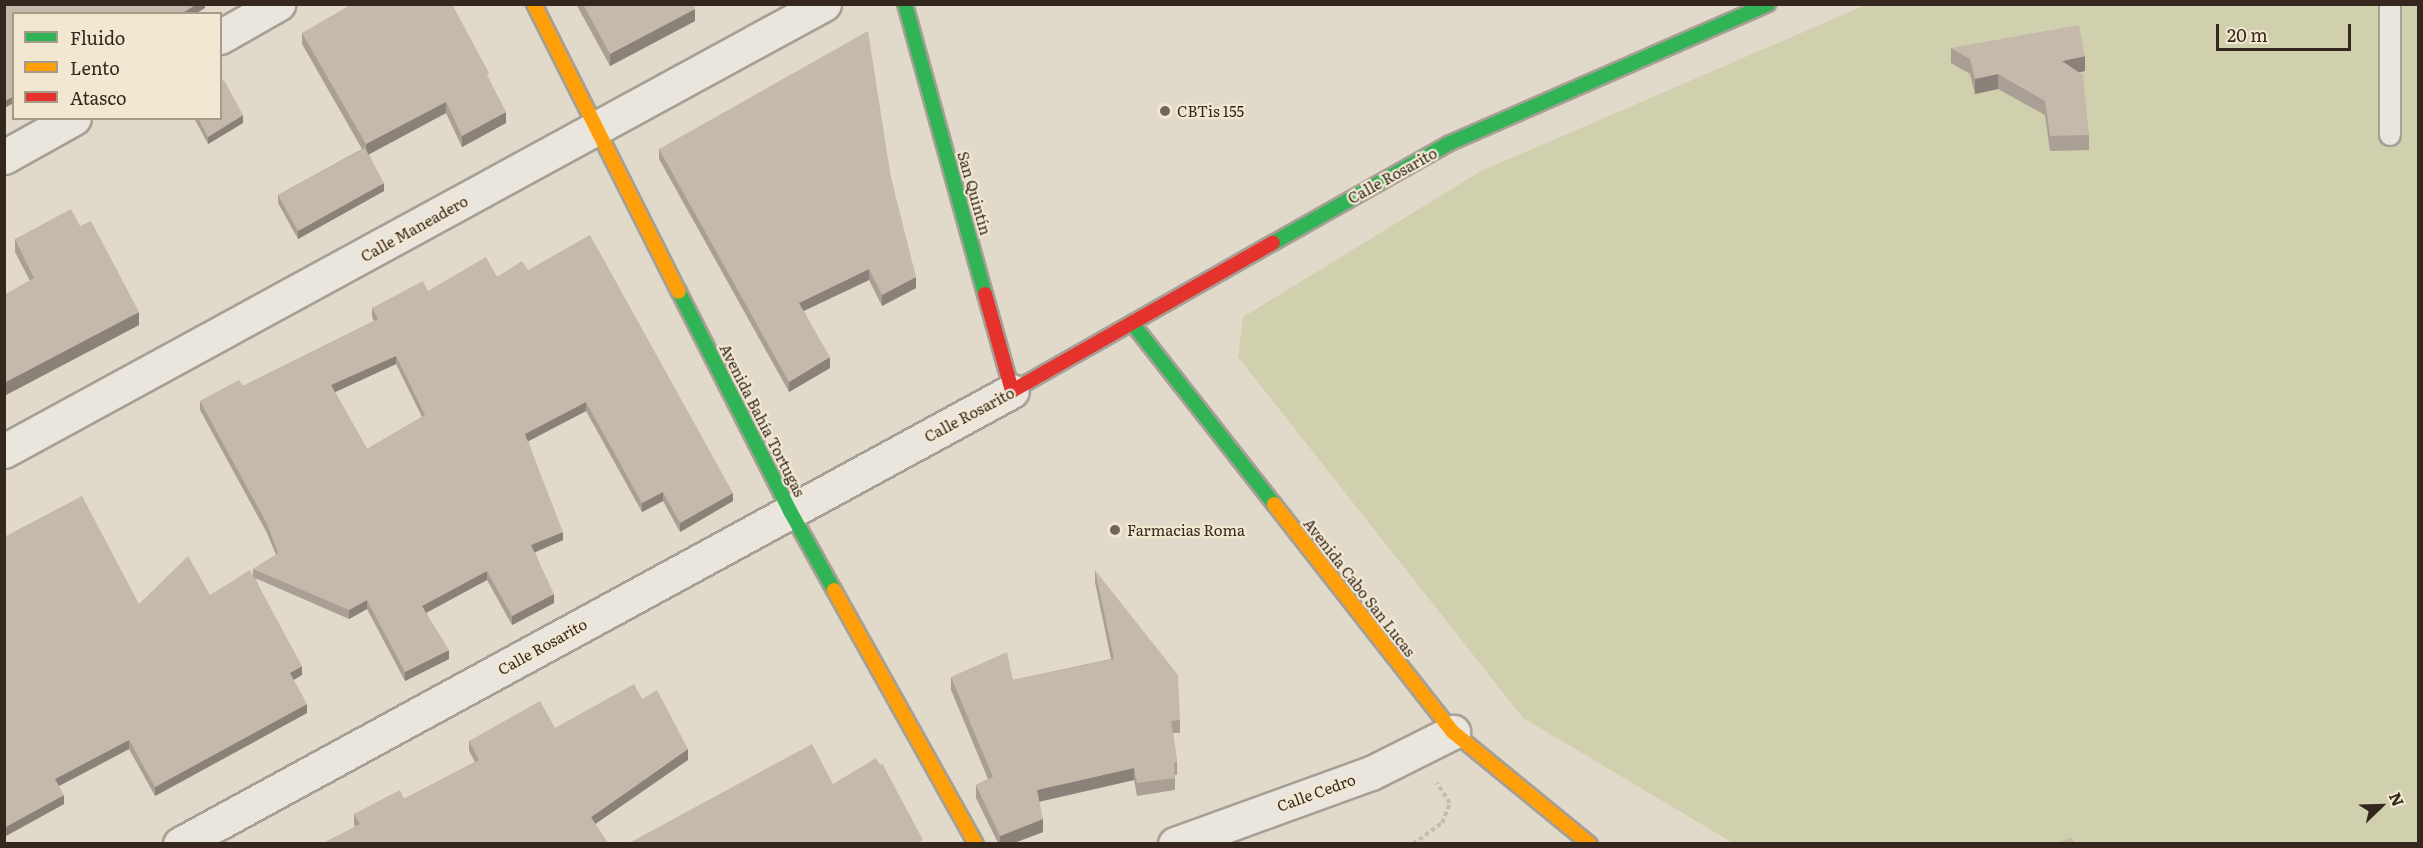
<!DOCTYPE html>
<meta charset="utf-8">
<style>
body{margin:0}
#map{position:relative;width:2423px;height:848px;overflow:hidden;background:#e1dacb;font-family:Literata,serif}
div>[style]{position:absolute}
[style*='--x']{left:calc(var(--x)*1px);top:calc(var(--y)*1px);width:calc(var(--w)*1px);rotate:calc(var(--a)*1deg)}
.green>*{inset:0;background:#d0d0ae}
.path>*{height:4px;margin-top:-2px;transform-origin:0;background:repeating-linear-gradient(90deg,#c2bcb4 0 4.5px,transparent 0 7.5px)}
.roads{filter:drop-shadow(2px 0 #a69f95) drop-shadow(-2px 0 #a69f95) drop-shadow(0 2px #a69f95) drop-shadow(0 -2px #a69f95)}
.lane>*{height:20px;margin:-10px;padding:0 10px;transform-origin:10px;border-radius:10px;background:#eae5dd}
.street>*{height:33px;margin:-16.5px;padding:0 16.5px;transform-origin:16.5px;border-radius:16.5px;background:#eae5dd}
.fast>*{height:14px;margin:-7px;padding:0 7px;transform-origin:7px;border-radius:7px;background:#30b455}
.slow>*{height:14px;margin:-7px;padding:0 7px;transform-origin:7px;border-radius:7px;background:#ff9f0a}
.jam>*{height:14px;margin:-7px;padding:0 7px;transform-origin:7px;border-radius:7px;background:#e5322d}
.wall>*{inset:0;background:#a99f94}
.shaded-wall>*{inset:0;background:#8a8278}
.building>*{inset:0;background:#c5b9ac}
.dots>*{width:16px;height:16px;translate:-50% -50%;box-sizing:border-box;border:3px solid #f2e8d1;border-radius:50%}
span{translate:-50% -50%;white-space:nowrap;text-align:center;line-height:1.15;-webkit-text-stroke:4.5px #f2e8d1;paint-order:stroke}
.poi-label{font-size:15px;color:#34281e}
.left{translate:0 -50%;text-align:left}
.street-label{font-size:15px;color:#34281e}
.frame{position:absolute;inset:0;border:6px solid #34281e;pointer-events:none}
.legend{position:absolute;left:12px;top:12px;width:210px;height:108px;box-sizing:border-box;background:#f2e8d1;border:2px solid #a69b89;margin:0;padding:8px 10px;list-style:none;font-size:18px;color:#34281e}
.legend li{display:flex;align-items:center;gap:12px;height:30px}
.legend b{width:30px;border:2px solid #a69b89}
.north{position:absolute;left:2351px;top:776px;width:60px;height:60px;-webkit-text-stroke:4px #f2e8d1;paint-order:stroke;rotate:67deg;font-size:16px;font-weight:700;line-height:24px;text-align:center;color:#34281e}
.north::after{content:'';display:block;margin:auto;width:21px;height:27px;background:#34281e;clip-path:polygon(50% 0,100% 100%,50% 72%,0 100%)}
.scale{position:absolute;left:2216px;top:24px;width:135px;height:27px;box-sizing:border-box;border:3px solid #34281e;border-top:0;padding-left:8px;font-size:18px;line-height:21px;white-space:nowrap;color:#34281e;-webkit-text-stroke:4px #f2e8d1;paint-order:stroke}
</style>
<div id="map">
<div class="green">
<i style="clip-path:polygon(1866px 5px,2418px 5px,2418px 843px,1733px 843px,1523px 718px,1238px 357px,1243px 317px,1481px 171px)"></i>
</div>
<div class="path">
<i style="--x:1413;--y:844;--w:36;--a:-36"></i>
<i style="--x:1442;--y:823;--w:22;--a:-68"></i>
<i style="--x:1450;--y:803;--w:24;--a:-123"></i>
</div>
<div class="roads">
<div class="lane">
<i style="--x:2390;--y:135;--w:131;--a:-90"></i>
</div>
<div class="street">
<i style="--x:220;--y:37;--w:67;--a:-29.6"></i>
<i style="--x:4;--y:157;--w:80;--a:-29.1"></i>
<i style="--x:4;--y:451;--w:934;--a:-28.6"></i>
<i style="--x:180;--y:844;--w:947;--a:-28.57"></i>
<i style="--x:1175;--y:844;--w:208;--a:-19.9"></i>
<i style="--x:1371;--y:773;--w:92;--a:-26.6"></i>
</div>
<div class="fast">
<i style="--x:905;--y:4;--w:301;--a:74.6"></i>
<i style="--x:1273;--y:243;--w:203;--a:-29.5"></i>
<i style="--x:1450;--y:143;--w:347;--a:-23.6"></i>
<i style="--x:679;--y:292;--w:246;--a:63.1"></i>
<i style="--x:790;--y:511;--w:90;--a:60.9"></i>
<i style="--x:1132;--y:323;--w:230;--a:51.9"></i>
</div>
<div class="slow">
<i style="--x:534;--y:4;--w:322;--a:63.3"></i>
<i style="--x:1274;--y:504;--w:290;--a:51.9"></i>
<i style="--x:1453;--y:732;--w:177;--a:39.3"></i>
<i style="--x:834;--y:590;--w:291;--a:60.8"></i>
</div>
<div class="jam">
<i style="--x:985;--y:294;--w:101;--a:74.4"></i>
<i style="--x:1012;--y:391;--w:300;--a:-29.6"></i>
</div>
</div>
<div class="wall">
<i style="clip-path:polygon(576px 4px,693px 4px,695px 21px,610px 66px)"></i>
<i style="clip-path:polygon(302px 33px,489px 79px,506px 123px,462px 147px,446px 113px,369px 154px,384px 191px,298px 239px,278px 203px,278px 195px,362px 149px,302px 44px)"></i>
<i style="clip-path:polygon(1951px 48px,2085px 71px,2079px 72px,2089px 135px,2089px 150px,2050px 151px,2045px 115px,1998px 89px,1975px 94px,1970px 74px,1951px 63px)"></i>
<i style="clip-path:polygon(194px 118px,220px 118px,243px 123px,208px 144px)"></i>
<i style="clip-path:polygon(659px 149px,891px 178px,916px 288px,882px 306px,869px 280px,804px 311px,830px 368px,789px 392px,659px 159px)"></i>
<i style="clip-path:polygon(80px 226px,139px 325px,4px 396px,4px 295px,30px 281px,15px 252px,15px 239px)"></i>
<i style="clip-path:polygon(evenodd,528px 270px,733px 501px,680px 532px,663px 501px,642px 512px,586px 411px,528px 441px,563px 540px,535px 552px,554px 603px,512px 625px,487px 580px,426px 613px,449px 659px,405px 681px,367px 609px,349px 619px,255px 578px,302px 675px,293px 680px,307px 713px,155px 796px,129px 749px,59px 786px,64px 804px,4px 837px,4px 537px,139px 604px,210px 595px,253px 575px,253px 569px,276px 555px,267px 533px,200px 410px,200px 401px,243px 386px,374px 321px,372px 317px,372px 308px,428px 291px,528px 270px,396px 364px,422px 417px,367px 449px,335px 392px,396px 364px)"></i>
<i style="clip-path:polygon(1095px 570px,1180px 720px,1180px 733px,1173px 733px,1177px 762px,1177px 775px,1175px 775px,1175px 790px,1137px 796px,1134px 780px,1039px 802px,1043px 832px,1014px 843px,998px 843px,976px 798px,976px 785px,988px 779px,951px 690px,951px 677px,1013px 680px,1111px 659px,1095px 582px)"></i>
<i style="clip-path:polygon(642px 699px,688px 760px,355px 827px,354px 824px,354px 814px,404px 799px,475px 762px,469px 751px,469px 741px,555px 728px)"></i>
</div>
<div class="shaded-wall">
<i style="clip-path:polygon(197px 4px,205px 4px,205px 8px,195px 14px,180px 14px)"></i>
<i style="clip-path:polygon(695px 9px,695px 21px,610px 66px,610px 54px)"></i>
<i style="clip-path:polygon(2085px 56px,2085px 71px,2062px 76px,2062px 61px)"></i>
<i style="clip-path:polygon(1998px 74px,1998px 89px,1975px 94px,1975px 79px)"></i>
<i style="clip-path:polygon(14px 96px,14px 103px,4px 108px,4px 101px)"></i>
<i style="clip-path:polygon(446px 102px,446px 113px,366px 156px,366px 144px)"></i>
<i style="clip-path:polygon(506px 112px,506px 123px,462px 147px,462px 136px)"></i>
<i style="clip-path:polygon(243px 115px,243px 123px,208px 144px,208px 137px)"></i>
<i style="clip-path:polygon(384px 183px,384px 191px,298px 239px,298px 231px)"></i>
<i style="clip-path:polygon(869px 269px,869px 280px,799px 313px,799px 303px)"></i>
<i style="clip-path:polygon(916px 277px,916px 288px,882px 306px,882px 295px)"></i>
<i style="clip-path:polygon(139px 312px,139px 325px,4px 396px,4px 383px)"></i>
<i style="clip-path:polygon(396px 356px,396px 364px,331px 394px,331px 385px)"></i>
<i style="clip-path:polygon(830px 357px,830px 368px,789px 392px,789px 382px)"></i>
<i style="clip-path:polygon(586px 402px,586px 411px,525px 443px,525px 434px)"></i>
<i style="clip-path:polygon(663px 492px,663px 501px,642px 512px,642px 503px)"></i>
<i style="clip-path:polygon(733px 493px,733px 501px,680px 532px,680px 523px)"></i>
<i style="clip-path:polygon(563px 532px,563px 540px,531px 554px,531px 545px)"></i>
<i style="clip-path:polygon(487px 571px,487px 580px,422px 615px,422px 606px)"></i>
<i style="clip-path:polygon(554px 594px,554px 603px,512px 625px,512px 616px)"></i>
<i style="clip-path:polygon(367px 600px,367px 609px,349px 619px,349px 610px)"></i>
<i style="clip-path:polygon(449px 650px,449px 659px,405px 681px,405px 672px)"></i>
<i style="clip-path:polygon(302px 666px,302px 675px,290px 682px,290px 673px)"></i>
<i style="clip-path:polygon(307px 704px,307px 713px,155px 796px,155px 787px)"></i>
<i style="clip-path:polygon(129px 740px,129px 749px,55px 788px,55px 779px)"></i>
<i style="clip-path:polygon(688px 749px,688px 760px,591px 827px,591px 817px)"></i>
<i style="clip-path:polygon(1134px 768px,1134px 780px,1037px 802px,1037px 790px)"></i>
<i style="clip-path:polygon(64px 795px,64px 804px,4px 837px,4px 828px)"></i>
<i style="clip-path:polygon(1043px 819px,1043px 832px,1014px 843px,1000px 843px,1000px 836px)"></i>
</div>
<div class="building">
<i style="clip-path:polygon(4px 4px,197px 4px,180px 14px,14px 14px,14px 96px,4px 101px)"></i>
<i style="clip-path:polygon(352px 4px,452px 4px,489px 73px,487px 75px,506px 112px,462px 136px,446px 102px,366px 144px,302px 33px)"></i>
<i style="clip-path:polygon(583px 4px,693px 4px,695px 9px,610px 54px)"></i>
<i style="clip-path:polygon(2079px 25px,2085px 56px,2062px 61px,2083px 75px,2089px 135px,2050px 136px,2045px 101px,1998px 74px,1975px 79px,1970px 59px,1951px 48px)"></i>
<i style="clip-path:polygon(868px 31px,891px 178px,916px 277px,882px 295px,869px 269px,799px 303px,830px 357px,789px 382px,659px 149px)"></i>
<i style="clip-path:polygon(224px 80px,243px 115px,208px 137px,198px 118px,220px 118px,220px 82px)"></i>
<i style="clip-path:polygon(365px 148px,384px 183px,298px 231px,278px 195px)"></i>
<i style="clip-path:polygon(71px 209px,80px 226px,91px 221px,139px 312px,4px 383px,4px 295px,34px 278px,15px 239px)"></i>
<i style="clip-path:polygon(evenodd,590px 235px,733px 493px,680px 523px,663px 492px,642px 503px,586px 402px,525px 434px,563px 532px,531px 545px,554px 594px,512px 616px,487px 571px,422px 606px,449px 650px,405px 672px,367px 600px,349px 610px,253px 569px,278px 553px,267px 524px,200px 401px,239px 380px,243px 386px,378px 319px,372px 308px,423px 281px,428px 291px,486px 257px,497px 277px,522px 261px,528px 270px,590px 235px,396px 356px,425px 415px,367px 449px,331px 385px,396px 356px)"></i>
<i style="clip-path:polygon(82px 496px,139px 604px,188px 556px,210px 595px,250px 570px,302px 666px,290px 673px,307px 704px,155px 787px,129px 740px,55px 779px,64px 795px,4px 828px,4px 537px)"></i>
<i style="clip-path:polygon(1095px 570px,1178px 675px,1180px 720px,1171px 721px,1177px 762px,1174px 763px,1175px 778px,1137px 783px,1134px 768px,1037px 790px,1043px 819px,1000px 836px,976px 785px,993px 777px,951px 677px,1007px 652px,1013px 680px,1114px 659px)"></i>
<i style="clip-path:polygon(634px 684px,642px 699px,657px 690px,688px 749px,591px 817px,608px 843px,323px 843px,360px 824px,354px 814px,400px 790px,404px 799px,479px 760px,469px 741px,540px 701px,555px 728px)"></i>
<i style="clip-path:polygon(812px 744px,833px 784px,876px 758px,880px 765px,882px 763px,923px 840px,918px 843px,629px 843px)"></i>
<i style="clip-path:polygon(2072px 837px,2074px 843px,2058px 843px)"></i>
</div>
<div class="dots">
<i style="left:1165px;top:111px;background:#71665b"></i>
<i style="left:1115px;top:530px;background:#71665b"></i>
</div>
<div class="poi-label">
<span class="left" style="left:1177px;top:111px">CBTis 155</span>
<span class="left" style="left:1127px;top:530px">Farmacias Roma</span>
</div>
<div class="street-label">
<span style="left:1392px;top:175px;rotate:-29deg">Calle Rosarito</span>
<span style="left:975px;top:193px;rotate:74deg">San Quintín</span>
<span style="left:414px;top:228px;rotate:-29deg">Calle Maneadero</span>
<span style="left:969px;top:414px;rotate:-28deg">Calle Rosarito</span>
<span style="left:763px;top:420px;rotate:63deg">Avenida Bahía Tortugas</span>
<span style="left:1360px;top:587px;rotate:52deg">Avenida Cabo San Lucas</span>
<span style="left:542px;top:646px;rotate:-29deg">Calle Rosarito</span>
<span style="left:1316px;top:792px;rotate:-20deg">Calle Cedro</span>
</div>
<div class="frame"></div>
<ul class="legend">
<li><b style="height:8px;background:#30b455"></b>Fluido</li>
<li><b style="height:8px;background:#ff9f0a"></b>Lento</li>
<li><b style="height:8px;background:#e5322d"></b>Atasco</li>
</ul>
<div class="north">N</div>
<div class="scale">20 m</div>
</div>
